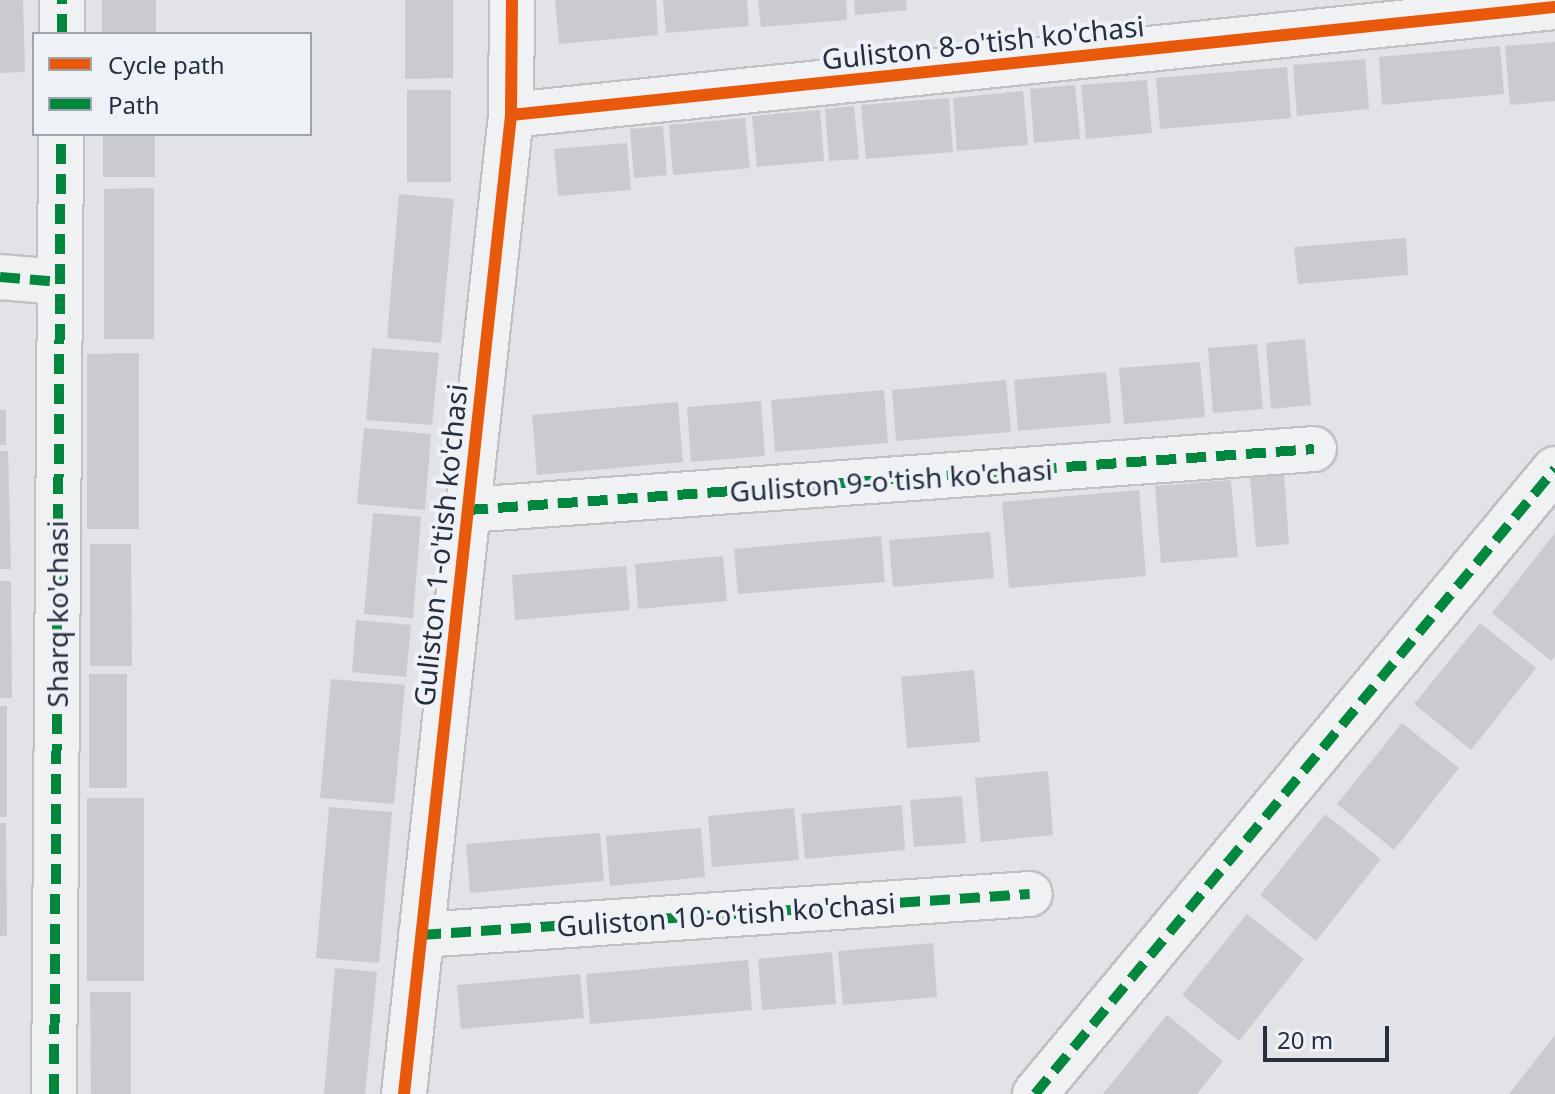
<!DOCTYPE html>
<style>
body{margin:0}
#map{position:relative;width:1555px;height:1094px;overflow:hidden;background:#e1e3e6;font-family:"Noto Sans",sans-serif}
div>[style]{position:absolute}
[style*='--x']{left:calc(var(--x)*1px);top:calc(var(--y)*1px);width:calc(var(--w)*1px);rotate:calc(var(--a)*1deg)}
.building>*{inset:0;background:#c9cbce}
.roads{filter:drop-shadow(2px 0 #bfc1c4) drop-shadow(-2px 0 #bfc1c4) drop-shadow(0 2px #bfc1c4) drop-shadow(0 -2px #bfc1c4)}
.minor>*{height:44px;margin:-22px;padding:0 22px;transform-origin:22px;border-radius:22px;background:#f0f1f3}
.quiet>*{height:10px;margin-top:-5px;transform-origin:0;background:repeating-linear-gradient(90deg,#00873e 0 20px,transparent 0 30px)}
.cycleway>*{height:12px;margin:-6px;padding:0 6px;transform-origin:6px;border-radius:6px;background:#e8590c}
span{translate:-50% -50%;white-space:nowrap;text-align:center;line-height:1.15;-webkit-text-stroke:8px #eef1f6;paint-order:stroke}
.street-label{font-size:28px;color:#262f40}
.legend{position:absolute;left:32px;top:32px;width:280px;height:104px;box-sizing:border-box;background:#eef1f6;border:2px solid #9ea3ad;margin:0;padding:10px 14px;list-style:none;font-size:24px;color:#262f40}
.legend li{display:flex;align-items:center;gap:16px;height:40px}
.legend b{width:40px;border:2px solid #9ea3ad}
.scale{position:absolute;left:1263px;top:1026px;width:126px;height:36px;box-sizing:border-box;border:4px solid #262f40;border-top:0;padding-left:10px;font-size:24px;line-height:28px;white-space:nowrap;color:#262f40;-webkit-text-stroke:6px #eef1f6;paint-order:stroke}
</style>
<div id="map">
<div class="building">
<i style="clip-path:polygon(0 0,23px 0,25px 72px,0 73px)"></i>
<i style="clip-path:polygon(102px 0,156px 0,156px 34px,102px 34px)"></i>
<i style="clip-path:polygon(405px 0,453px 0,453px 78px,405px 79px)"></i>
<i style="clip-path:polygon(555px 0,656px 0,658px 35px,559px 44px)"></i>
<i style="clip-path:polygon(663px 0,747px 0,749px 26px,666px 33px)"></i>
<i style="clip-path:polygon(758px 0,846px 0,847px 20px,761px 27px)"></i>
<i style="clip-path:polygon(854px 0,906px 0,907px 10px,855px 15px)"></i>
<i style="clip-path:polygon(1555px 42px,1555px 101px,1510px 105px,1505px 46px)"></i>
<i style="clip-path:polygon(1500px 46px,1504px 94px,1382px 105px,1379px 57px)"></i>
<i style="clip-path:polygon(1365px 59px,1369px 109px,1297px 116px,1293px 65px)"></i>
<i style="clip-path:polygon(1287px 67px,1291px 118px,1160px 129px,1156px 78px)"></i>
<i style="clip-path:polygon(1147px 80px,1152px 133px,1086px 139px,1081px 85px)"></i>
<i style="clip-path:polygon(1075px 85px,1080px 139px,1034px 143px,1030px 89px)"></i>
<i style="clip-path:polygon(407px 90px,451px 90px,451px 182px,407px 182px)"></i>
<i style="clip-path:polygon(1023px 91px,1028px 145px,957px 151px,953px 98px)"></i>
<i style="clip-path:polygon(949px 98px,953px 152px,866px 159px,861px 105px)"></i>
<i style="clip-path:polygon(854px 106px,859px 159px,829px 161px,825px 109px)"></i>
<i style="clip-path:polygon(820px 110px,824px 161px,757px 167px,752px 116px)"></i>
<i style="clip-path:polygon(745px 118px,750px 168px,673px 175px,669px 125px)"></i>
<i style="clip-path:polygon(663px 126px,667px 175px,634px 178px,630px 129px)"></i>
<i style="clip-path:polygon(103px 134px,155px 134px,155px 177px,103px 177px)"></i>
<i style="clip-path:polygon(627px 143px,631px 190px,558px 196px,554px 149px)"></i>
<i style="clip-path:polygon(154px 188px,154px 339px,104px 339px,104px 189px)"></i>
<i style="clip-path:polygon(399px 194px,454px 199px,441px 343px,387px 338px)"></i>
<i style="clip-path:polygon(1406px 238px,1408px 275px,1298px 284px,1294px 247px)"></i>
<i style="clip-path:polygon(1305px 339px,1311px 405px,1271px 409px,1266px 343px)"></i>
<i style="clip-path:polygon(1257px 344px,1263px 409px,1213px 413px,1208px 348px)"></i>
<i style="clip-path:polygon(372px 348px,439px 353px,432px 425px,366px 420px)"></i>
<i style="clip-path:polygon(139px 353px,139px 529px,87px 529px,87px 354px)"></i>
<i style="clip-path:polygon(1200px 362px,1205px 417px,1124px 424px,1119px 368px)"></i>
<i style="clip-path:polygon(1106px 372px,1111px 423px,1018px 431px,1014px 380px)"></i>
<i style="clip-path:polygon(1006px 380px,1011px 432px,896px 441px,892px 390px)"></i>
<i style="clip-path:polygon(884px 390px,888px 443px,775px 452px,771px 400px)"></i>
<i style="clip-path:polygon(761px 401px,765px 456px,691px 462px,687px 407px)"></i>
<i style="clip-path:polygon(678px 402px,683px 462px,537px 475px,532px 415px)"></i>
<i style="clip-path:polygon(0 410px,6px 410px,6px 445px,0 445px)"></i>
<i style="clip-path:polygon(364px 428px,431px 434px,425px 510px,357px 504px)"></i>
<i style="clip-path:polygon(0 451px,8px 451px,11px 569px,0 569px)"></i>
<i style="clip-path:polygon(1284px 474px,1289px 544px,1256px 547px,1250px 478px)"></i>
<i style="clip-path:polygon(1231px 480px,1238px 557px,1161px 563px,1155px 486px)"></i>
<i style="clip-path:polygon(1139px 490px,1146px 576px,1009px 588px,1002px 502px)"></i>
<i style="clip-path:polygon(373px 513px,421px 517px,413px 618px,364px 614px)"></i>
<i style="clip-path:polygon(990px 532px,994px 578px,893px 587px,889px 540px)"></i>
<i style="clip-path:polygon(1555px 533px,1555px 656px,1551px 661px,1492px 613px)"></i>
<i style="clip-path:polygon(881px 536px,885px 582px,738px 594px,734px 549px)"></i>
<i style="clip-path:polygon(90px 544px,131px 544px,132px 666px,90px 666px)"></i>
<i style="clip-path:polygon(723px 556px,727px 601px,638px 609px,635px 564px)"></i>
<i style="clip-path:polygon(626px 566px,630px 610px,515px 620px,512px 575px)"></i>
<i style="clip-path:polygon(0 581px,11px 581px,12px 698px,0 698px)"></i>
<i style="clip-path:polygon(356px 620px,411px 625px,406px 677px,352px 672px)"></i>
<i style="clip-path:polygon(1480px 623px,1536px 668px,1471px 750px,1414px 704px)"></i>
<i style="clip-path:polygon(974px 670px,980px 742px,907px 748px,901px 677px)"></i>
<i style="clip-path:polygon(89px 674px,127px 674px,127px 788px,89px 788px)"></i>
<i style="clip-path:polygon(331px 679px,405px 685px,394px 804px,320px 798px)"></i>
<i style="clip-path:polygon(0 706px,7px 706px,7px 817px,0 817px)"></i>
<i style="clip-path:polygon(1402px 723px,1459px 768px,1394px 850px,1337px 804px)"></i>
<i style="clip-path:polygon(1048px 771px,1053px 835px,981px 842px,975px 778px)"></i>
<i style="clip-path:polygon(962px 796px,966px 843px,914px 847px,910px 800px)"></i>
<i style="clip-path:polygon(87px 798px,144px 798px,144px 981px,87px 981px)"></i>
<i style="clip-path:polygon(902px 805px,905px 850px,805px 859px,801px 814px)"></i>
<i style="clip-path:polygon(329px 807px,392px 812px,379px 963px,316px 958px)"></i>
<i style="clip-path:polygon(794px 808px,799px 860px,712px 867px,708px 816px)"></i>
<i style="clip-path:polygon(1325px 814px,1381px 859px,1316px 941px,1260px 895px)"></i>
<i style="clip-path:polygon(0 823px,6px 823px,7px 936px,0 936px)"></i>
<i style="clip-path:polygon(701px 828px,705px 877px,610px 886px,606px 836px)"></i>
<i style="clip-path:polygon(600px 833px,604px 881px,470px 893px,466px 844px)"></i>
<i style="clip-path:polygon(1247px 914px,1304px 959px,1239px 1041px,1182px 995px)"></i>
<i style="clip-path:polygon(933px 943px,937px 997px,843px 1005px,838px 951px)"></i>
<i style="clip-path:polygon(832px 952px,836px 1004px,762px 1010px,758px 959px)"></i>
<i style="clip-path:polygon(748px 960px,752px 1010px,590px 1024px,586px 974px)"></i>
<i style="clip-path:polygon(335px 968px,377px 972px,365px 1094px,324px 1094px)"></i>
<i style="clip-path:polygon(580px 974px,584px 1018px,461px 1029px,457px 985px)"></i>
<i style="clip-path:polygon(90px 992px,131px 992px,131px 1094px,91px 1094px)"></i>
<i style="clip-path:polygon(1167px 1015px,1223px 1061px,1197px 1094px,1103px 1094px)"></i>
<i style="clip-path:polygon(1555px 1035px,1555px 1094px,1509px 1094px)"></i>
</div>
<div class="roads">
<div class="minor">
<i style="--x:62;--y:34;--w:34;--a:-90"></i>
<i style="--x:511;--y:115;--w:1050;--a:-5.91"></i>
<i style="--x:0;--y:277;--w:60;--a:4.8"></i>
<i style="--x:468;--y:510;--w:848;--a:-4.12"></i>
<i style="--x:421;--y:935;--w:610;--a:-3.85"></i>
<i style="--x:54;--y:1094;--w:960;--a:-89.58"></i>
<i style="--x:404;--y:1094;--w:985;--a:-83.76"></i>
<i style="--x:511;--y:115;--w:115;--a:-89.5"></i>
<i style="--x:1035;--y:1094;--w:813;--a:-50.24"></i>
</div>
</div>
<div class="quiet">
<i style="--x:62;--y:34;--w:34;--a:-90"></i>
<i style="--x:0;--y:277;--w:60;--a:4.8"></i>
<i style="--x:468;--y:510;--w:848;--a:-4.12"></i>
<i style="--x:421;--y:935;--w:610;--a:-3.85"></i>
<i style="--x:54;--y:1094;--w:960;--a:-89.58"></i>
<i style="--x:1035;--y:1094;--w:813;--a:-50.24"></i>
</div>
<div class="cycleway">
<i style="--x:511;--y:115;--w:1050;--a:-5.91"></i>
<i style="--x:404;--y:1094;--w:985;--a:-83.76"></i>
<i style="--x:511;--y:115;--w:115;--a:-89.5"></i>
</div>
<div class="street-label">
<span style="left:983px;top:42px;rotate:-6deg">Guliston 8-o'tish ko'chasi</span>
<span style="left:891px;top:480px;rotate:-4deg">Guliston 9-o'tish ko'chasi</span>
<span style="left:440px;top:545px;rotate:-84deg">Guliston 1-o'tish ko'chasi</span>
<span style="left:57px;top:614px;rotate:-90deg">Sharq ko'chasi</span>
<span style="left:726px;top:914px;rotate:-4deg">Guliston 10-o'tish ko'chasi</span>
</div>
<ul class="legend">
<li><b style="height:10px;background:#e8590c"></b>Cycle path</li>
<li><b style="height:10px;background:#00873e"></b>Path</li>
</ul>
<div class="scale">20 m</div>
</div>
